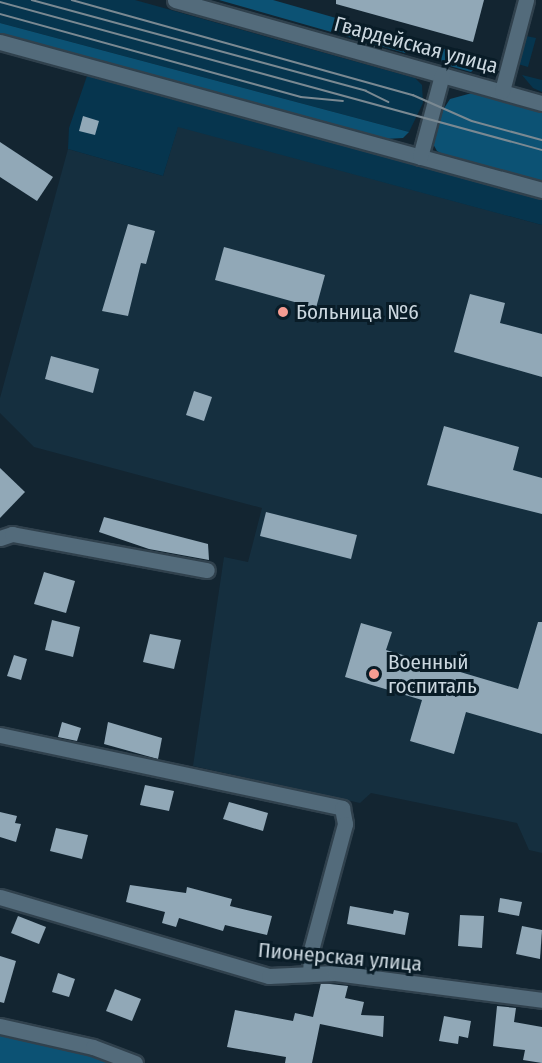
<!DOCTYPE html>
<meta charset="utf-8">
<style>
body{margin:0}
#map{position:relative;width:542px;height:1063px;overflow:hidden;background:#132531;font-family:"Fira Sans Condensed",sans-serif}
div>[style]{position:absolute}
[style*='--x']{left:calc(var(--x)*1px);top:calc(var(--y)*1px);width:calc(var(--w)*1px);rotate:calc(var(--a)*1deg)}
.built>*{inset:0;background:#152f3f}
.green>*{inset:0;background:#06354e}
.forest>*{inset:0;background:#0c5274}
.building>*{inset:0;background:#91a8b7}
.roads{filter:drop-shadow(2px 0 #30414d) drop-shadow(-2px 0 #30414d) drop-shadow(0 2px #30414d) drop-shadow(0 -2px #30414d)}
.minor>*{height:15px;margin:-7.5px;padding:0 7.5px;transform-origin:7.5px;border-radius:7.5px;background:#536b7b}
.tram>*{height:1.5px;margin:-0.75px;padding:0 0.75px;transform-origin:0.75px;border-radius:0.75px;background:#7a8992}
.dots>*{width:16px;height:16px;translate:-50% -50%;box-sizing:border-box;border:3px solid #091c27;border-radius:50%}
span{translate:-50% -50%;white-space:nowrap;text-align:center;line-height:1.15;-webkit-text-stroke:6px #091c27;paint-order:stroke}
.street-label{font-size:21px;color:#cbd7df}
.poi-label{font-size:21px;color:#cbd7df}
.left{translate:0 -50%;text-align:left}
</style>
<div id="map">
<div class="built">
<i style="clip-path:polygon(178px 126px,542px 225px,542px 853px,529px 850px,517px 823px,371px 793px,360px 803px,193px 766px,224px 557px,248px 562px,262px 508px,34px 447px,0 413px,0 398px,68px 149px,163px 176px)"></i>
</div>
<div class="green">
<i style="clip-path:polygon(0 0,135px 0,415px 78px,422px 85px,423px 103px,409px 132px,0 23px)"></i>
<i style="clip-path:polygon(526px 36px,536px 38px,528px 67px,518px 64px)"></i>
<i style="clip-path:polygon(522px 75px,542px 80px,542px 92px,533px 88px)"></i>
<i style="clip-path:polygon(87px 76px,542px 200px,542px 225px,178px 127px,163px 176px,68px 149px,69px 128px)"></i>
</div>
<div class="forest">
<i style="clip-path:polygon(219px 0,273px 0,476px 58px,477px 66px,471px 72px,443px 64px,439px 53px,410px 45px,405px 53px)"></i>
<i style="clip-path:polygon(0 23px,409px 132px,403px 138px,385px 139px,0 35px)"></i>
<i style="clip-path:polygon(472px 93px,542px 112px,542px 184px,451px 159px,437px 151px,432px 142px,443px 110px,450px 99px)"></i>
<i style="clip-path:polygon(0 1031px,95px 1054px,113px 1063px,0 1063px)"></i>
</div>
<div class="building">
<i style="clip-path:polygon(336px 0,484px 0,473px 42px,336px 4px)"></i>
<i style="clip-path:polygon(83px 116px,99px 121px,95px 135px,79px 131px)"></i>
<i style="clip-path:polygon(0 142px,53px 177px,37px 201px,0 177px)"></i>
<i style="clip-path:polygon(128px 224px,155px 231px,146px 264px,141px 263px,128px 316px,102px 311px)"></i>
<i style="clip-path:polygon(224px 247px,325px 275px,316px 308px,215px 280px)"></i>
<i style="clip-path:polygon(470px 294px,505px 303px,500px 323px,542px 334px,542px 377px,454px 352px)"></i>
<i style="clip-path:polygon(51px 356px,99px 369px,93px 393px,45px 379px)"></i>
<i style="clip-path:polygon(194px 391px,212px 397px,204px 421px,186px 415px)"></i>
<i style="clip-path:polygon(444px 426px,519px 447px,513px 470px,542px 478px,542px 514px,427px 485px)"></i>
<i style="clip-path:polygon(0 468px,25px 492px,0 518px)"></i>
<i style="clip-path:polygon(266px 512px,357px 535px,351px 559px,260px 536px)"></i>
<i style="clip-path:polygon(104px 517px,208px 544px,209px 560px,149px 549px,99px 532px)"></i>
<i style="clip-path:polygon(44px 572px,75px 581px,66px 613px,34px 604px)"></i>
<i style="clip-path:polygon(52px 620px,80px 627px,73px 657px,45px 650px)"></i>
<i style="clip-path:polygon(538px 622px,542px 622px,542px 734px,466px 712px,454px 754px,410px 741px,422px 700px,345px 677px,361px 623px,392px 632px,386px 650px,518px 689px)"></i>
<i style="clip-path:polygon(150px 634px,181px 640px,174px 669px,143px 662px)"></i>
<i style="clip-path:polygon(14px 655px,27px 659px,21px 680px,7px 676px)"></i>
<i style="clip-path:polygon(62px 722px,81px 728px,77px 741px,58px 737px)"></i>
<i style="clip-path:polygon(108px 722px,162px 738px,158px 759px,104px 744px)"></i>
<i style="clip-path:polygon(145px 785px,174px 791px,169px 811px,140px 805px)"></i>
<i style="clip-path:polygon(229px 802px,268px 813px,263px 831px,223px 819px)"></i>
<i style="clip-path:polygon(0 812px,17px 816px,15px 823px,21px 824px,16px 842px,0 837px)"></i>
<i style="clip-path:polygon(56px 828px,88px 835px,82px 859px,50px 851px)"></i>
<i style="clip-path:polygon(130px 885px,186px 893px,187px 887px,232px 899px,230px 906px,272px 916px,267px 935px,225px 925px,223px 931px,179px 918px,176px 927px,162px 923px,165px 912px,126px 902px)"></i>
<i style="clip-path:polygon(500px 898px,522px 902px,519px 916px,498px 912px)"></i>
<i style="clip-path:polygon(350px 906px,393px 914px,394px 910px,409px 913px,405px 935px,347px 924px)"></i>
<i style="clip-path:polygon(460px 915px,484px 916px,482px 948px,458px 946px)"></i>
<i style="clip-path:polygon(18px 916px,46px 927px,39px 944px,11px 933px)"></i>
<i style="clip-path:polygon(522px 926px,542px 930px,540px 959px,516px 954px)"></i>
<i style="clip-path:polygon(0 956px,16px 961px,4px 1003px,0 1002px)"></i>
<i style="clip-path:polygon(58px 973px,75px 979px,69px 997px,52px 992px)"></i>
<i style="clip-path:polygon(321px 983px,348px 986px,345px 998px,364px 1002px,361px 1015px,384px 1016px,383px 1037px,320px 1024px,312px 1063px,285px 1063px,286px 1057px,227px 1047px,235px 1010px,293px 1021px,295px 1013px,313px 1017px)"></i>
<i style="clip-path:polygon(115px 989px,141px 999px,132px 1021px,106px 1011px)"></i>
<i style="clip-path:polygon(497px 1006px,516px 1008px,514px 1022px,542px 1027px,542px 1063px,523px 1060px,525px 1050px,493px 1046px)"></i>
<i style="clip-path:polygon(444px 1016px,471px 1021px,468px 1038px,459px 1036px,458px 1044px,439px 1041px)"></i>
</div>
<div class="roads">
<div class="minor">
<i style="--x:175;--y:0;--w:381;--a:15.7"></i>
<i style="--x:0;--y:42;--w:562;--a:15.27"></i>
<i style="--x:502;--y:91;--w:94;--a:-75.2"></i>
<i style="--x:420;--y:157;--w:85;--a:-75"></i>
<i style="--x:0;--y:538;--w:13;--a:-18"></i>
<i style="--x:12;--y:534;--w:198;--a:10.5"></i>
<i style="--x:0;--y:735;--w:350;--a:12"></i>
<i style="--x:342;--y:808;--w:16;--a:79"></i>
<i style="--x:345;--y:824;--w:131;--a:105.1"></i>
<i style="--x:311;--y:950;--w:23;--a:92"></i>
<i style="--x:0;--y:897;--w:280;--a:16.4"></i>
<i style="--x:269;--y:976;--w:66;--a:-2.6"></i>
<i style="--x:335;--y:973;--w:209;--a:7.4"></i>
<i style="--x:0;--y:1026;--w:95;--a:12.7"></i>
<i style="--x:93;--y:1047;--w:45;--a:20.9"></i>
</div>
</div>
<div class="tram">
<i style="--x:32;--y:0;--w:346;--a:15.2"></i>
<i style="--x:366;--y:91;--w:25;--a:26"></i>
<i style="--x:72;--y:0;--w:354;--a:15.6"></i>
<i style="--x:413;--y:95;--w:64;--a:23.8"></i>
<i style="--x:472;--y:121;--w:73;--a:15.2"></i>
<i style="--x:0;--y:2;--w:562;--a:15.27"></i>
<i style="--x:0;--y:14;--w:312;--a:15.4"></i>
<i style="--x:301;--y:97;--w:42;--a:5.4"></i>
</div>
<div class="dots">
<i style="left:283px;top:312px;background:#f59c92"></i>
<i style="left:374px;top:674px;background:#f59c92"></i>
</div>
<div class="street-label">
<span style="left:416px;top:45px;rotate:15deg">Гвардейская улица</span>
<span style="left:340px;top:957px;rotate:5deg">Пионерская улица</span>
</div>
<div class="poi-label">
<span class="left" style="left:296px;top:312px">Больница №6</span>
<span class="left" style="left:388px;top:674px">Военный<br>госпиталь</span>
</div>
</div>
